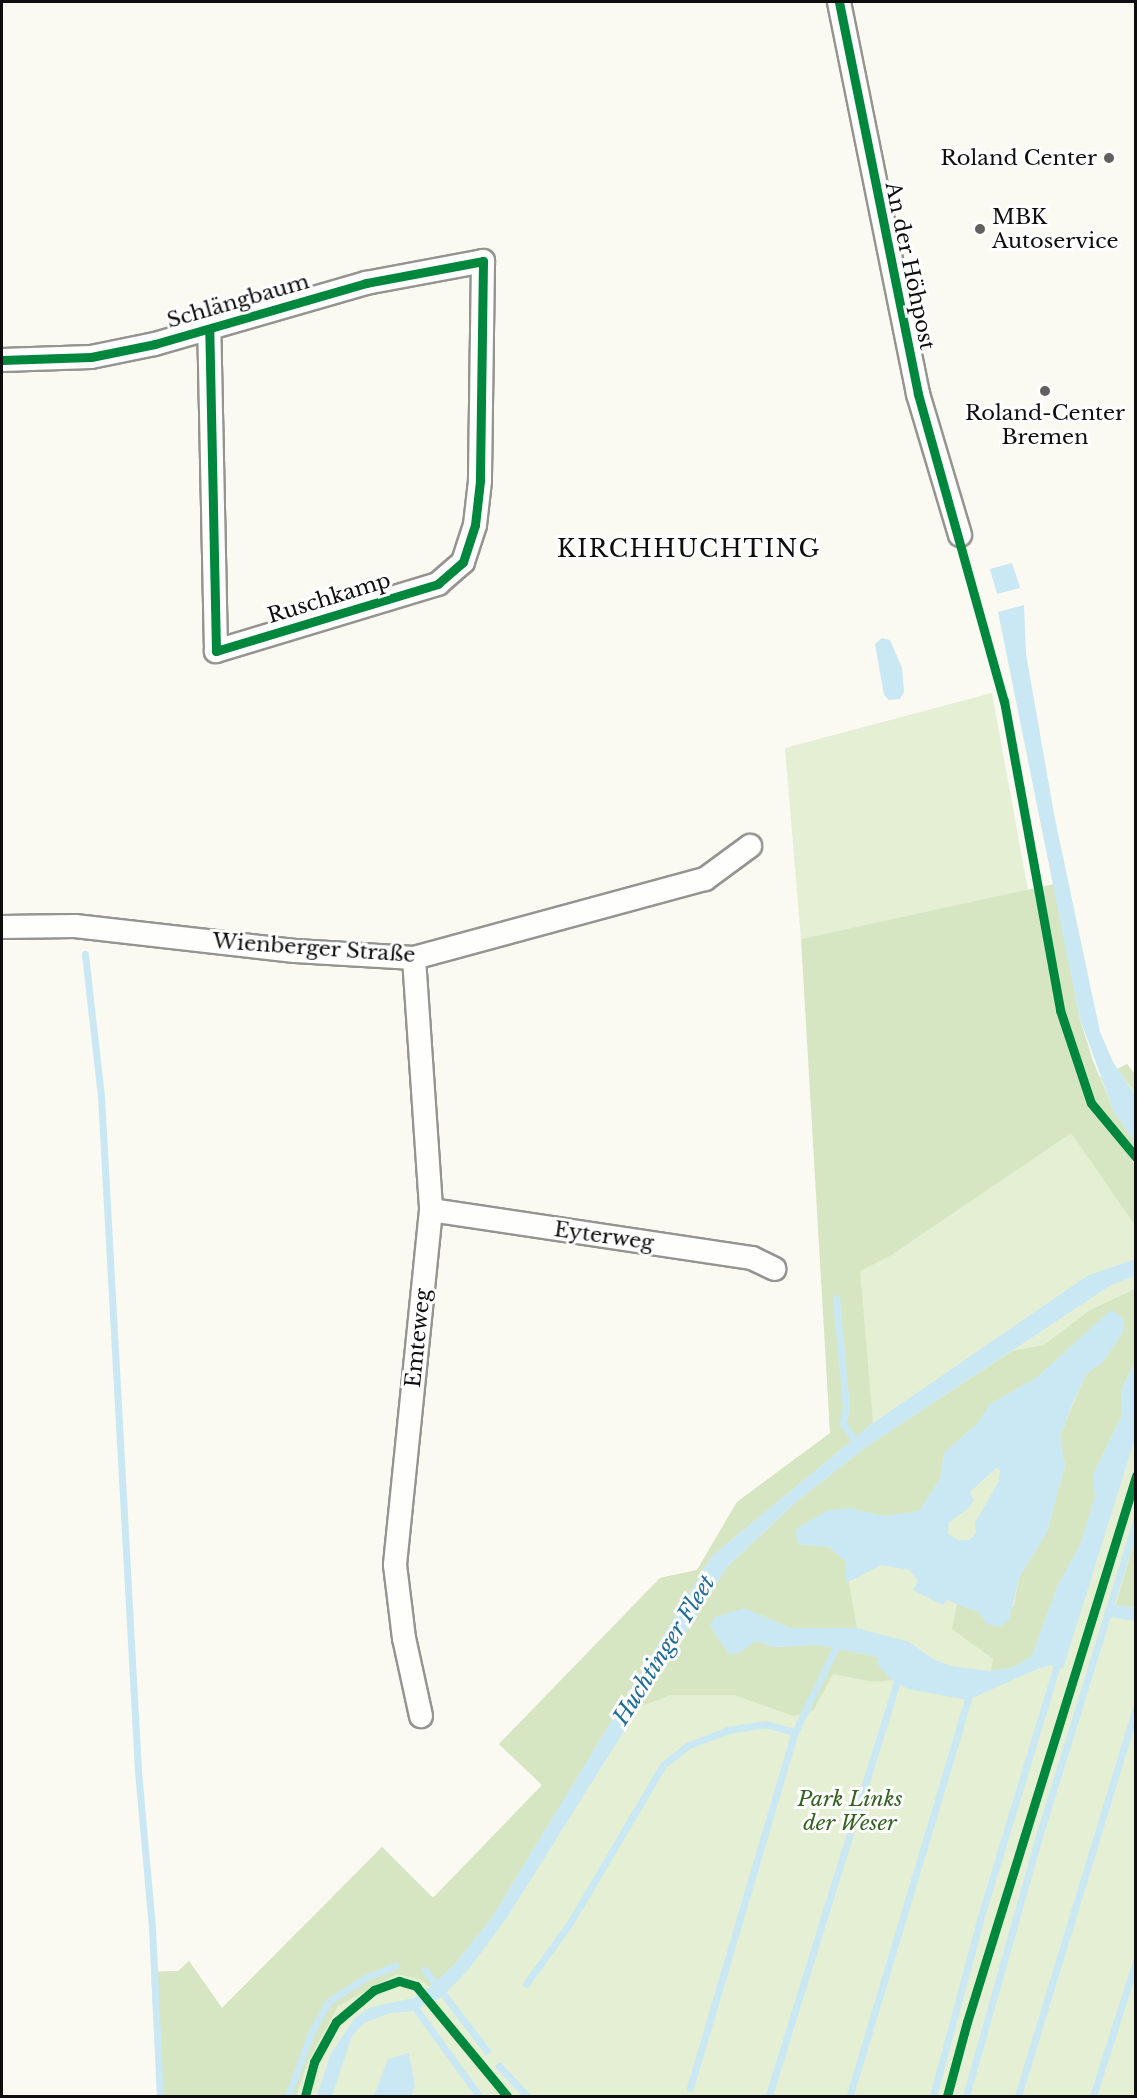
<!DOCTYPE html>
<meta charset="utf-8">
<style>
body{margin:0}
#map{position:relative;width:1137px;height:2098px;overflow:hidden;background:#faf9f2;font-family:"Libre Baskerville",serif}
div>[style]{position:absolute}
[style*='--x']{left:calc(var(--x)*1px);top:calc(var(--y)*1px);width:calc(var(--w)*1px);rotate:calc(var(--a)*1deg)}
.green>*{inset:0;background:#e5efd3}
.forest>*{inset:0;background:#d6e6c2}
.water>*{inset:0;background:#cae8f3}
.stream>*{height:7px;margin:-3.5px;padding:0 3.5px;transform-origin:3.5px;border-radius:3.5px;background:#cae8f3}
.roads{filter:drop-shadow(2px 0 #949491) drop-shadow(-2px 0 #949491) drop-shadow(0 2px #949491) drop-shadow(0 -2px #949491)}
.minor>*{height:22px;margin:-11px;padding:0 11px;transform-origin:11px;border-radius:11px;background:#fefefd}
.cycleway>*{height:9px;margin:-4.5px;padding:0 4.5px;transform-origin:4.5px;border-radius:4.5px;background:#00873e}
.dots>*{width:16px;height:16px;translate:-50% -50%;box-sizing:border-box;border:3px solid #fff;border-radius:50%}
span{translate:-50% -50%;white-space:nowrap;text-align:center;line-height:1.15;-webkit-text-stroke:6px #fff;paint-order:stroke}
.poi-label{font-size:21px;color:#0e0e0e}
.right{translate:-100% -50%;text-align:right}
.left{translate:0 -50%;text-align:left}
.street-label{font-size:21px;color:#0e0e0e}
.park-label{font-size:21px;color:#336221;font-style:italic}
.water-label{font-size:22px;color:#1d6b9a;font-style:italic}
.quarter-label{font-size:24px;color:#0e0e0e;letter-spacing:1.5px}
.frame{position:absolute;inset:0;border:3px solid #0e0e0e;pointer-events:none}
</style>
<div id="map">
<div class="green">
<i style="clip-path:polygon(992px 693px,1028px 890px,801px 939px,785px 748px)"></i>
<i style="clip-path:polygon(1127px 1064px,1136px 1075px,1135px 2096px,158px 2096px,151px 1972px,178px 1971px,189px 1961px,222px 2008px,382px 1847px,433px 1898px,542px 1785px,499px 1744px,660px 1578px,697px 1570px,737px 1502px,830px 1433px,820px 1241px,1068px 1092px)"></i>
</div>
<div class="forest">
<i style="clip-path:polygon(1054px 884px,1080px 1019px,1093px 1061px,1114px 1112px,1135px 1142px,1135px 1225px,1071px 1133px,890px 1256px,860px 1271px,873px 1423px,712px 1556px,491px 1919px,454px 1965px,430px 1987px,420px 1979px,397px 1974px,338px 2006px,308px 2062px,296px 2096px,158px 2096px,151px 1972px,178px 1971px,189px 1961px,222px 2008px,382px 1847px,433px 1898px,542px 1785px,499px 1744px,660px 1578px,697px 1570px,737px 1502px,830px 1433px,801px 939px)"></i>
<i style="clip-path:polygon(1127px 1064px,1135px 1075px,1135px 1092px,1117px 1069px)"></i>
<i style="clip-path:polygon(1135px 1289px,1135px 1362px,1121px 1390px,1122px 1415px,1093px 1475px,1095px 1497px,1080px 1545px,1057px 1587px,1032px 1656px,1012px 1668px,991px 1671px,993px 1659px,952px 1629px,957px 1604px,978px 1612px,1014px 1607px,1019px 1578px,1047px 1532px,1065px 1466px,1060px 1436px,1086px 1374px,1103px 1362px,1112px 1311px,1036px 1378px,990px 1404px,978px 1423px,944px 1453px,940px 1479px,919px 1511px,884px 1516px,849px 1508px,798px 1544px,829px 1547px,845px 1561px,857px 1628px,790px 1628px,761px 1615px,710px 1625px,730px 1654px,741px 1652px,755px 1641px,774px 1647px,818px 1645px,878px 1657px,878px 1664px,892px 1680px,874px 1682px,833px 1674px,813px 1711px,794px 1716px,734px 1695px,670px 1695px,637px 1708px,727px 1567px,797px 1501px,865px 1448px,1012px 1351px,1044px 1345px,1090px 1310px)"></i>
<i style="clip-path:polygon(1135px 1538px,1135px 1608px,1116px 1605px)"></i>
</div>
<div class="water">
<i style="clip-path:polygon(1012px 563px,1020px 588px,997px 594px,990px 569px)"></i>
<i style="clip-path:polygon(1024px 605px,1026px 654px,1054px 814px,1100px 1032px,1113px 1062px,1135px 1095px,1135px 1142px,1114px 1112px,1080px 1019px,998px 612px)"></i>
<i style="clip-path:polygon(882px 638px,890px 640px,902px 668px,904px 692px,900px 699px,889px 700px,884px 695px,875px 644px)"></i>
<i style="clip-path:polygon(1135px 1259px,1135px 1276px,1111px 1285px,865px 1448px,797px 1501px,727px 1567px,508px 1916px,469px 1969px,442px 1997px,412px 2011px,390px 2013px,364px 2023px,352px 2036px,332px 2096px,317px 2096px,331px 2053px,355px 2018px,371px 2007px,414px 1998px,430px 1987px,454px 1965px,491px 1919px,712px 1556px,873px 1423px,1087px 1276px)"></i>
<i style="clip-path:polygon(evenodd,1111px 1310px,1124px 1319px,1124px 1331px,1103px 1362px,1086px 1374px,1072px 1405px,1060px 1436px,1065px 1466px,1047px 1532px,1019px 1578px,1009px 1620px,1000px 1627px,987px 1624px,978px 1612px,947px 1600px,943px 1605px,913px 1590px,918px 1582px,910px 1570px,881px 1565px,846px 1583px,845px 1561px,829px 1547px,797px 1544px,796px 1529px,829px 1510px,849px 1508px,884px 1516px,919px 1511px,940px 1479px,944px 1453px,978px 1423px,990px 1404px,1036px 1378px,1111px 1310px,996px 1468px,1000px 1470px,999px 1481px,975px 1523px,976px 1533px,970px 1540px,958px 1540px,948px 1534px,949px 1522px,969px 1508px,974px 1500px,970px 1492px,996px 1468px)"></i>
<i style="clip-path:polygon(1135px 1362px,1135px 1438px,1063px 1669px,1050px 1665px,1037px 1669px,968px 1700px,908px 1689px,892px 1680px,877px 1664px,878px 1657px,818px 1645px,774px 1647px,756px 1641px,741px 1652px,730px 1655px,719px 1640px,710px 1626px,715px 1617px,744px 1608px,790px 1628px,857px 1628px,909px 1642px,933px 1659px,951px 1666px,991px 1671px,1012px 1668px,1032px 1656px,1057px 1587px,1080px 1545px,1095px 1497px,1093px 1475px,1122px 1415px,1121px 1390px)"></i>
<i style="clip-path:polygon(1116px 1605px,1135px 1608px,1135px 1621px,1104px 1616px,1105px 1608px)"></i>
<i style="clip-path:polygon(409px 2053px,415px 2086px,411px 2096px,374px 2096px,388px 2059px)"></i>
</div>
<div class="stream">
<i style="--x:85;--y:954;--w:143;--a:83.6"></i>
<i style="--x:101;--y:1096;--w:676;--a:86.86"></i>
<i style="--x:138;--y:1771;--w:158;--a:84.9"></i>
<i style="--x:152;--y:1928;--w:168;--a:87.3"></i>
<i style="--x:836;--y:1298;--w:110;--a:84.8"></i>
<i style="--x:846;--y:1408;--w:15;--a:101"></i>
<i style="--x:843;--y:1423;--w:27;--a:56"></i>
<i style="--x:425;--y:1970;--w:102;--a:52.6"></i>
<i style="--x:526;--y:1984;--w:75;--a:-54.2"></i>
<i style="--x:570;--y:1923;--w:183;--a:-59.5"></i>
<i style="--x:663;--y:1765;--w:31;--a:-38"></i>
<i style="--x:687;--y:1746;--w:44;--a:-21.3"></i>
<i style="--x:728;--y:1730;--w:37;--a:-9"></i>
<i style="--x:765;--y:1724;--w:31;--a:15"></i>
<i style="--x:413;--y:2005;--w:112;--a:54"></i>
<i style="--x:499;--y:2066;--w:41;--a:47"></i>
<i style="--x:690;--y:2088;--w:371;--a:-73.6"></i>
<i style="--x:795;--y:1732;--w:99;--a:-64.2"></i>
<i style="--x:769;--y:2095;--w:441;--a:-72.8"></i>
<i style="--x:850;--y:2095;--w:420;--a:-73.4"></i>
<i style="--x:288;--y:2096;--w:67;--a:-69.9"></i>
<i style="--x:311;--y:2033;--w:35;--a:-61"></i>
<i style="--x:328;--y:2002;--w:46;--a:-32.7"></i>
<i style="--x:367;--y:1977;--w:31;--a:-22"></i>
<i style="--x:933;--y:2096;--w:193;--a:-75"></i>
<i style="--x:983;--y:1910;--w:263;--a:-73.2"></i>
<i style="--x:966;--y:2096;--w:263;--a:-74.3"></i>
<i style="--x:1037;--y:1843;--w:337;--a:-72.9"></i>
<i style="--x:1018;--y:2096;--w:406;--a:-73.1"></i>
<i style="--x:1093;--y:2096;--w:142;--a:-72.3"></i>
</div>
<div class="roads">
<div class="minor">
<i style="--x:839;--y:2;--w:400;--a:78.6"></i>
<i style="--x:918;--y:394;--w:147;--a:73.4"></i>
<i style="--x:2;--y:360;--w:89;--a:-1.9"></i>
<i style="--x:91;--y:357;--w:65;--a:-11.5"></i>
<i style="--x:155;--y:344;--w:220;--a:-16.1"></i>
<i style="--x:366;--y:283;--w:119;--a:-10.6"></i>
<i style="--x:483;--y:261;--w:220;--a:90.8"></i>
<i style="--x:480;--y:481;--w:44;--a:96.5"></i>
<i style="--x:475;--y:525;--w:39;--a:108"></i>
<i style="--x:463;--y:562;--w:33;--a:139"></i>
<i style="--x:438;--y:584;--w:232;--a:163.2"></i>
<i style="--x:216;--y:651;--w:322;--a:-91.2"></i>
<i style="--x:2;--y:927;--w:73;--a:-0.8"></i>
<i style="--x:75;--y:926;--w:221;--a:6.5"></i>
<i style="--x:295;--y:951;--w:119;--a:3.4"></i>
<i style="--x:414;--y:958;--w:302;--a:-15.2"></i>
<i style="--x:705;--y:879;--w:56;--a:-36.3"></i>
<i style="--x:414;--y:958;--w:253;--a:86.1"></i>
<i style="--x:431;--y:1210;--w:357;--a:95.8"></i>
<i style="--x:395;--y:1565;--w:74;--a:83"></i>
<i style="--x:404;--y:1638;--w:80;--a:77.7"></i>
<i style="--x:431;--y:1210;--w:325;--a:8.5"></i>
<i style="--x:752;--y:1258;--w:25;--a:26"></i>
</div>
</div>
<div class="cycleway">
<i style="--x:839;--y:2;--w:400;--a:78.6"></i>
<i style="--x:918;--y:394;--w:319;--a:74.4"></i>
<i style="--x:1004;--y:701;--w:314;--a:79.7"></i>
<i style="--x:1060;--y:1010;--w:98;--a:71.6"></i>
<i style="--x:1091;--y:1103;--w:70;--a:50.2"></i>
<i style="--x:2;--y:360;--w:89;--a:-1.9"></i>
<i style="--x:91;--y:357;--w:65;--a:-11.5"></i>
<i style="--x:155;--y:344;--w:220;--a:-16.1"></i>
<i style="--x:366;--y:283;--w:119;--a:-10.6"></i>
<i style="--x:483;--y:261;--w:220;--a:90.8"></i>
<i style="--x:480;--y:481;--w:44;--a:96.5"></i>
<i style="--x:475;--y:525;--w:39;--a:108"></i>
<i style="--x:463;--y:562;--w:33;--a:139"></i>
<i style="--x:438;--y:584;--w:232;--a:163.2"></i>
<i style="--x:216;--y:651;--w:322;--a:-91.2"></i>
<i style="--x:305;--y:2096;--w:35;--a:-75"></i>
<i style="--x:314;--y:2062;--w:46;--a:-61.2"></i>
<i style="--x:336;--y:2022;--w:50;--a:-40.1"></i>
<i style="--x:374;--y:1990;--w:27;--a:-20"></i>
<i style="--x:399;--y:1981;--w:18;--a:16"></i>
<i style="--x:416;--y:1986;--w:143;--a:50.4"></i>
<i style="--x:947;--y:2096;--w:77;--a:-74.9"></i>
<i style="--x:967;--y:2022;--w:572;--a:-72.8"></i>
</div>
<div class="dots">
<i style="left:1109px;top:158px;background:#61605e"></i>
<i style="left:980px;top:229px;background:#61605e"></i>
<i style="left:1045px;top:391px;background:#61605e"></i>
</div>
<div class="poi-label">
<span class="right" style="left:1097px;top:158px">Roland Center</span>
<span class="left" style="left:992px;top:229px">MBK<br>Autoservice</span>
<span style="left:1045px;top:425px">Roland-Center<br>Bremen</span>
</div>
<div class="street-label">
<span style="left:910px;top:266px;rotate:78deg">An der Höhpost</span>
<span style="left:238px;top:301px;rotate:-16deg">Schlängbaum</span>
<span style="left:329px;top:598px;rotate:-17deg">Ruschkamp</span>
<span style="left:314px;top:948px;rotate:4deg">Wienberger Straße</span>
<span style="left:604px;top:1236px;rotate:8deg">Eyterweg</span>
<span style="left:418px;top:1338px;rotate:-84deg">Emteweg</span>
</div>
<div class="park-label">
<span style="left:850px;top:1811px">Park Links<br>der Weser</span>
</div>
<div class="water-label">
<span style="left:664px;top:1650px;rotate:-58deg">Huchtinger Fleet</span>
</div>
<div class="quarter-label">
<span style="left:689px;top:549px">KIRCHHUCHTING</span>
</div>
<div class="frame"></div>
</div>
